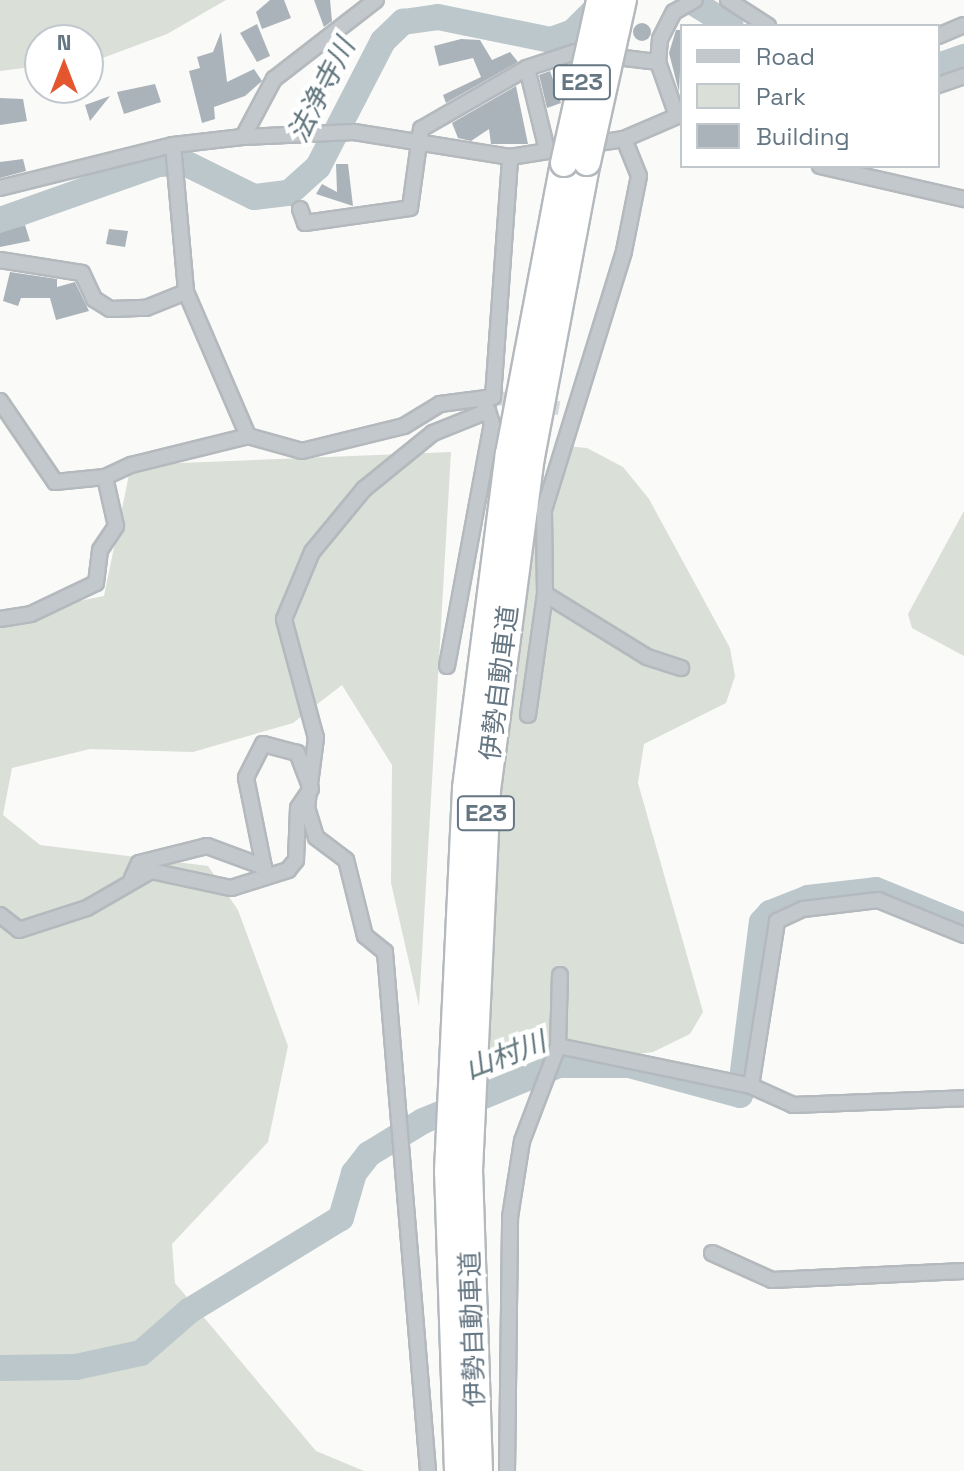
<!DOCTYPE html>
<meta charset="utf-8">
<style>
body{margin:0}
#map{position:relative;width:964px;height:1471px;overflow:hidden;background:#fafaf8;font-family:"Space Grotesk","Noto Sans JP",sans-serif}
div>[style]{position:absolute}
[style*='--x']{left:calc(var(--x)*1px);top:calc(var(--y)*1px);width:calc(var(--w)*1px);rotate:calc(var(--a)*1deg)}
.green>*{inset:0;background:#dadfd7}
.river>*{height:26px;margin:-13px;padding:0 13px;transform-origin:13px;border-radius:13px;background:#bbc7cb}
.building>*{inset:0;background:#aab3b9}
.round{border-radius:50%}
.minor-tunnel>*{height:14px;margin-top:-7px;transform-origin:0;background:repeating-linear-gradient(90deg,#d5d9db 0 14px,transparent 0 21px)}
.roads{filter:drop-shadow(2px 0 #b4b9bd) drop-shadow(-2px 0 #b4b9bd) drop-shadow(0 2px #b4b9bd) drop-shadow(0 -2px #b4b9bd)}
.minor>*{height:14px;margin:-7px;padding:0 7px;transform-origin:7px;border-radius:7px;background:#c3c8cc}
.motorway>*{height:26px;margin:-13px;padding:0 13px;transform-origin:13px;border-radius:13px;background:#fff}
.bridges{filter:drop-shadow(2px 0 #b4b9bd) drop-shadow(-2px 0 #b4b9bd) drop-shadow(0 2px #b4b9bd) drop-shadow(0 -2px #b4b9bd)}
.motorway-bridge>*{height:26px;margin:-13px;padding:0 13px;transform-origin:13px;border-radius:13px;background:#fff}
span{translate:-50% -50%;white-space:nowrap;text-align:center;line-height:1.15;-webkit-text-stroke:8px #fff;paint-order:stroke}
.shield-label span{padding:2px 6px;background:#fff;border:2px solid;border-radius:6px;-webkit-text-stroke-width:0}
.shield-label{font-size:24px;color:#657683;font-weight:700}
.street-label{font-size:26px;color:#657683}
.water-label{font-size:28px;color:#60757c;font-style:italic}
.legend{position:absolute;left:680px;top:24px;width:260px;height:144px;box-sizing:border-box;background:#fff;border:2px solid #c1c8cd;margin:0;padding:10px 14px;list-style:none;font-size:24px;color:#657683}
.legend li{display:flex;align-items:center;gap:16px;height:40px}
.legend b{width:40px;border:2px solid #c1c8cd}
.north{position:absolute;left:24px;top:24px;width:80px;height:80px;box-sizing:border-box;background:#fff;border:2px solid #c1c8cd;border-radius:50%;rotate:0deg;font-size:22px;font-weight:700;line-height:32px;text-align:center;color:#657683}
.north::after{content:'';display:block;margin:auto;width:28px;height:36px;background:#e4572e;clip-path:polygon(50% 0,100% 100%,50% 72%,0 100%)}
</style>
<div id="map">
<div class="green">
<i style="clip-path:polygon(0 0,226px 0,167px 34px,100px 59px,88px 60px,88px 40px,40px 40px,40px 66px,0 71px)"></i>
<i style="clip-path:polygon(566px 446px,587px 448px,623px 467px,649px 499px,730px 648px,735px 676px,726px 703px,644px 744px,638px 783px,703px 1012px,690px 1034px,653px 1052px,607px 1058px,491px 1053px,454px 1039px,529px 506px)"></i>
<i style="clip-path:polygon(451px 452px,419px 1006px,391px 883px,392px 765px,342px 685px,293px 723px,193px 752px,90px 749px,12px 768px,3px 815px,40px 845px,208px 866px,238px 910px,288px 1046px,268px 1142px,172px 1244px,175px 1283px,316px 1451px,364px 1471px,0 1471px,0 617px,104px 596px,131px 465px)"></i>
<i style="clip-path:polygon(964px 511px,964px 656px,912px 628px,908px 614px)"></i>
</div>
<div class="river">
<i style="--x:689;--y:0;--w:49;--a:31.8"></i>
<i style="--x:938;--y:66;--w:28;--a:-19"></i>
<i style="--x:0;--y:220;--w:168;--a:-19.5"></i>
<i style="--x:158;--y:164;--w:27;--a:-2"></i>
<i style="--x:185;--y:163;--w:77;--a:26.2"></i>
<i style="--x:254;--y:197;--w:35;--a:-7"></i>
<i style="--x:289;--y:193;--w:39;--a:-42"></i>
<i style="--x:318;--y:167;--w:142;--a:-62.7"></i>
<i style="--x:383;--y:41;--w:28;--a:-44"></i>
<i style="--x:403;--y:22;--w:35;--a:-8"></i>
<i style="--x:438;--y:17;--w:115;--a:11.5"></i>
<i style="--x:551;--y:40;--w:23;--a:-20"></i>
<i style="--x:573;--y:32;--w:45;--a:-45"></i>
<i style="--x:0;--y:1368;--w:76;--a:-0.8"></i>
<i style="--x:76;--y:1367;--w:66;--a:-12.2"></i>
<i style="--x:141;--y:1353;--w:64;--a:-41.2"></i>
<i style="--x:189;--y:1311;--w:178;--a:-31.5"></i>
<i style="--x:341;--y:1218;--w:47;--a:-73.9"></i>
<i style="--x:354;--y:1173;--w:24;--a:-52"></i>
<i style="--x:369;--y:1154;--w:63;--a:-31.4"></i>
<i style="--x:423;--y:1121;--w:147;--a:-22.4"></i>
<i style="--x:559;--y:1065;--w:70;--a:0"></i>
<i style="--x:629;--y:1065;--w:115;--a:15.1"></i>
<i style="--x:740;--y:1095;--w:174;--a:-82.8"></i>
<i style="--x:762;--y:922;--w:12;--a:-48"></i>
<i style="--x:770;--y:913;--w:41;--a:-21.5"></i>
<i style="--x:808;--y:898;--w:68;--a:-6.7"></i>
<i style="--x:876;--y:890;--w:95;--a:22.2"></i>
</div>
<div class="building">
<i style="clip-path:polygon(270px 0,284px 0,291px 18px,262px 29px,256px 12px)"></i>
<i style="clip-path:polygon(314px 0,330px 0,332px 21px,324px 27px)"></i>
<i class="round" style="left:633px;top:23px;width:18px;height:18px"></i>
<i style="clip-path:polygon(257px 24px,270px 56px,257px 62px,240px 33px)"></i>
<i style="clip-path:polygon(676px 30px,682px 30px,679px 92px,669px 53px)"></i>
<i style="clip-path:polygon(221px 32px,227px 82px,254px 69px,262px 81px,245px 96px,214px 107px,215px 119px,202px 123px,189px 71px,200px 68px,197px 57px,213px 52px)"></i>
<i style="clip-path:polygon(461px 39px,480px 40px,492px 60px,510px 52px,518px 62px,446px 103px,443px 95px,481px 77px,473px 58px,439px 66px,434px 46px)"></i>
<i style="clip-path:polygon(550px 71px,561px 103px,547px 108px,539px 75px)"></i>
<i style="clip-path:polygon(155px 84px,161px 102px,124px 114px,117px 92px)"></i>
<i style="clip-path:polygon(516px 86px,528px 144px,491px 144px,489px 129px,471px 141px,458px 138px,452px 123px)"></i>
<i style="clip-path:polygon(110px 96px,90px 121px,85px 105px)"></i>
<i style="clip-path:polygon(0 98px,23px 99px,27px 121px,0 125px)"></i>
<i style="clip-path:polygon(23px 159px,26px 171px,0 178px,0 162px)"></i>
<i style="clip-path:polygon(336px 164px,348px 164px,353px 206px,316px 194px,322px 184px,337px 192px)"></i>
<i style="clip-path:polygon(25px 225px,30px 241px,0 247px,0 233px)"></i>
<i style="clip-path:polygon(109px 229px,128px 231px,125px 247px,106px 244px)"></i>
<i style="clip-path:polygon(10px 272px,57px 279px,57px 287px,75px 282px,89px 311px,56px 320px,50px 298px,21px 298px,18px 306px,3px 301px)"></i>
</div>
<div class="minor-tunnel">
<i style="--x:493;--y:397;--w:67;--a:9.5"></i>
</div>
<div class="roads">
<div class="minor">
<i style="--x:728;--y:0;--w:48;--a:33"></i>
<i style="--x:938;--y:36;--w:28;--a:-23"></i>
<i style="--x:527;--y:68;--w:80;--a:76.3"></i>
<i style="--x:938;--y:85;--w:28;--a:-19"></i>
<i style="--x:677;--y:116;--w:57;--a:-109.4"></i>
<i style="--x:658;--y:62;--w:23;--a:-85"></i>
<i style="--x:660;--y:39;--w:30;--a:-63"></i>
<i style="--x:674;--y:12;--w:24;--a:-30"></i>
<i style="--x:243;--y:137;--w:66;--a:-61.9"></i>
<i style="--x:274;--y:79;--w:129;--a:-37.8"></i>
<i style="--x:173;--y:145;--w:148;--a:84.9"></i>
<i style="--x:186;--y:292;--w:157;--a:66.7"></i>
<i style="--x:820;--y:166;--w:148;--a:12.9"></i>
<i style="--x:0;--y:188;--w:178;--a:-14"></i>
<i style="--x:173;--y:145;--w:70;--a:-6.5"></i>
<i style="--x:243;--y:137;--w:111;--a:-2.6"></i>
<i style="--x:354;--y:132;--w:158;--a:9.1"></i>
<i style="--x:510;--y:157;--w:115;--a:-9"></i>
<i style="--x:624;--y:139;--w:63;--a:-23.3"></i>
<i style="--x:300;--y:209;--w:15;--a:70"></i>
<i style="--x:305;--y:223;--w:106;--a:-8.1"></i>
<i style="--x:410;--y:208;--w:80;--a:-82.1"></i>
<i style="--x:421;--y:129;--w:122;--a:-29.9"></i>
<i style="--x:527;--y:68;--w:51;--a:-18.4"></i>
<i style="--x:575;--y:52;--w:84;--a:6.9"></i>
<i style="--x:0;--y:260;--w:83;--a:9"></i>
<i style="--x:82;--y:273;--w:29;--a:65"></i>
<i style="--x:94;--y:299;--w:19;--a:32"></i>
<i style="--x:110;--y:309;--w:36;--a:-2"></i>
<i style="--x:146;--y:308;--w:43;--a:-21.8"></i>
<i style="--x:0;--y:401;--w:98;--a:55.8"></i>
<i style="--x:55;--y:482;--w:50;--a:-5.7"></i>
<i style="--x:545;--y:594;--w:120;--a:31.7"></i>
<i style="--x:647;--y:657;--w:36;--a:18"></i>
<i style="--x:0;--y:619;--w:31;--a:-9"></i>
<i style="--x:31;--y:614;--w:72;--a:-25.5"></i>
<i style="--x:96;--y:583;--w:33;--a:-83"></i>
<i style="--x:100;--y:550;--w:29;--a:-56"></i>
<i style="--x:116;--y:526;--w:50;--a:-102.7"></i>
<i style="--x:105;--y:477;--w:29;--a:-25"></i>
<i style="--x:131;--y:465;--w:121;--a:-13.9"></i>
<i style="--x:248;--y:436;--w:56;--a:15.5"></i>
<i style="--x:302;--y:451;--w:105;--a:-13.8"></i>
<i style="--x:404;--y:426;--w:42;--a:-31.4"></i>
<i style="--x:440;--y:404;--w:53;--a:-7.5"></i>
<i style="--x:493;--y:397;--w:241;--a:-85.9"></i>
<i style="--x:447;--y:666;--w:246;--a:-79.5"></i>
<i style="--x:492;--y:424;--w:14;--a:-107"></i>
<i style="--x:528;--y:715;--w:122;--a:-82"></i>
<i style="--x:545;--y:594;--w:84;--a:-90.7"></i>
<i style="--x:544;--y:510;--w:271;--a:-72.8"></i>
<i style="--x:624;--y:251;--w:76;--a:-78.7"></i>
<i style="--x:639;--y:176;--w:40;--a:-112"></i>
<i style="--x:0;--y:915;--w:24;--a:38"></i>
<i style="--x:19;--y:930;--w:71;--a:-17.9"></i>
<i style="--x:87;--y:908;--w:74;--a:-30"></i>
<i style="--x:151;--y:871;--w:82;--a:12"></i>
<i style="--x:231;--y:888;--w:60;--a:-17.5"></i>
<i style="--x:288;--y:870;--w:13;--a:-51"></i>
<i style="--x:296;--y:860;--w:52;--a:-87.8"></i>
<i style="--x:298;--y:808;--w:23;--a:-56"></i>
<i style="--x:311;--y:789;--w:39;--a:-111"></i>
<i style="--x:297;--y:753;--w:35;--a:-165"></i>
<i style="--x:263;--y:744;--w:38;--a:117"></i>
<i style="--x:246;--y:778;--w:91;--a:78.6"></i>
<i style="--x:264;--y:867;--w:61;--a:-159.8"></i>
<i style="--x:207;--y:846;--w:70;--a:166"></i>
<i style="--x:139;--y:863;--w:17;--a:115"></i>
<i style="--x:558;--y:1046;--w:197;--a:11.7"></i>
<i style="--x:751;--y:1086;--w:46;--a:24.3"></i>
<i style="--x:793;--y:1105;--w:171;--a:-2.3"></i>
<i style="--x:751;--y:1086;--w:167;--a:-81"></i>
<i style="--x:777;--y:921;--w:29;--a:-25"></i>
<i style="--x:803;--y:909;--w:76;--a:-6.8"></i>
<i style="--x:878;--y:900;--w:93;--a:22.1"></i>
<i style="--x:712;--y:1253;--w:66;--a:24.2"></i>
<i style="--x:772;--y:1280;--w:192;--a:-2.7"></i>
<i style="--x:428;--y:1471;--w:521;--a:-94.74"></i>
<i style="--x:385;--y:952;--w:26;--a:-141"></i>
<i style="--x:365;--y:936;--w:78;--a:-104"></i>
<i style="--x:346;--y:860;--w:38;--a:-143"></i>
<i style="--x:316;--y:837;--w:31;--a:-107"></i>
<i style="--x:307;--y:807;--w:70;--a:-82.6"></i>
<i style="--x:316;--y:738;--w:123;--a:-105.1"></i>
<i style="--x:284;--y:619;--w:73;--a:-67.3"></i>
<i style="--x:312;--y:552;--w:82;--a:-50.5"></i>
<i style="--x:364;--y:489;--w:89;--a:-39.1"></i>
<i style="--x:433;--y:433;--w:59;--a:-21.8"></i>
<i style="--x:488;--y:411;--w:9;--a:-117"></i>
<i style="--x:507;--y:1471;--w:254;--a:-89.3"></i>
<i style="--x:510;--y:1217;--w:77;--a:-81"></i>
<i style="--x:522;--y:1141;--w:102;--a:-69.2"></i>
<i style="--x:558;--y:1046;--w:71;--a:-88.4"></i>
</div>
<div class="motorway">
<i style="--x:458;--y:1471;--w:300;--a:-91.9"></i>
<i style="--x:448;--y:1171;--w:383;--a:-87.3"></i>
<i style="--x:466;--y:788;--w:337;--a:-82.7"></i>
<i style="--x:509;--y:454;--w:296;--a:-79.3"></i>
<i style="--x:479;--y:1471;--w:300;--a:-91.9"></i>
<i style="--x:469;--y:1171;--w:381;--a:-87.3"></i>
<i style="--x:487;--y:790;--w:336;--a:-82.5"></i>
<i style="--x:531;--y:457;--w:300;--a:-79.3"></i>
</div>
</div>
<div class="bridges">
<div class="motorway-bridge">
<i style="--x:587;--y:162;--w:166;--a:-77.5"></i>
<i style="--x:564;--y:163;--w:167;--a:-77.5"></i>
</div>
</div>
<div class="shield-label">
<span style="left:582px;top:82px">E23</span>
<span style="left:486px;top:813px">E23</span>
</div>
<div class="street-label">
<span style="left:500px;top:683px;rotate:-83deg">伊勢自動車道</span>
<span style="left:473px;top:1329px;rotate:-92deg">伊勢自動車道</span>
</div>
<div class="water-label">
<span style="left:321px;top:90px;rotate:-63deg">法浄寺川</span>
<span style="left:505px;top:1055px;rotate:-21deg">山村川</span>
</div>
<ul class="legend">
<li><b style="height:10px;background:#c3c8cc"></b>Road</li>
<li><b style="height:22px;background:#dadfd7"></b>Park</li>
<li><b style="height:22px;background:#aab3b9"></b>Building</li>
</ul>
<div class="north">N</div>
</div>
